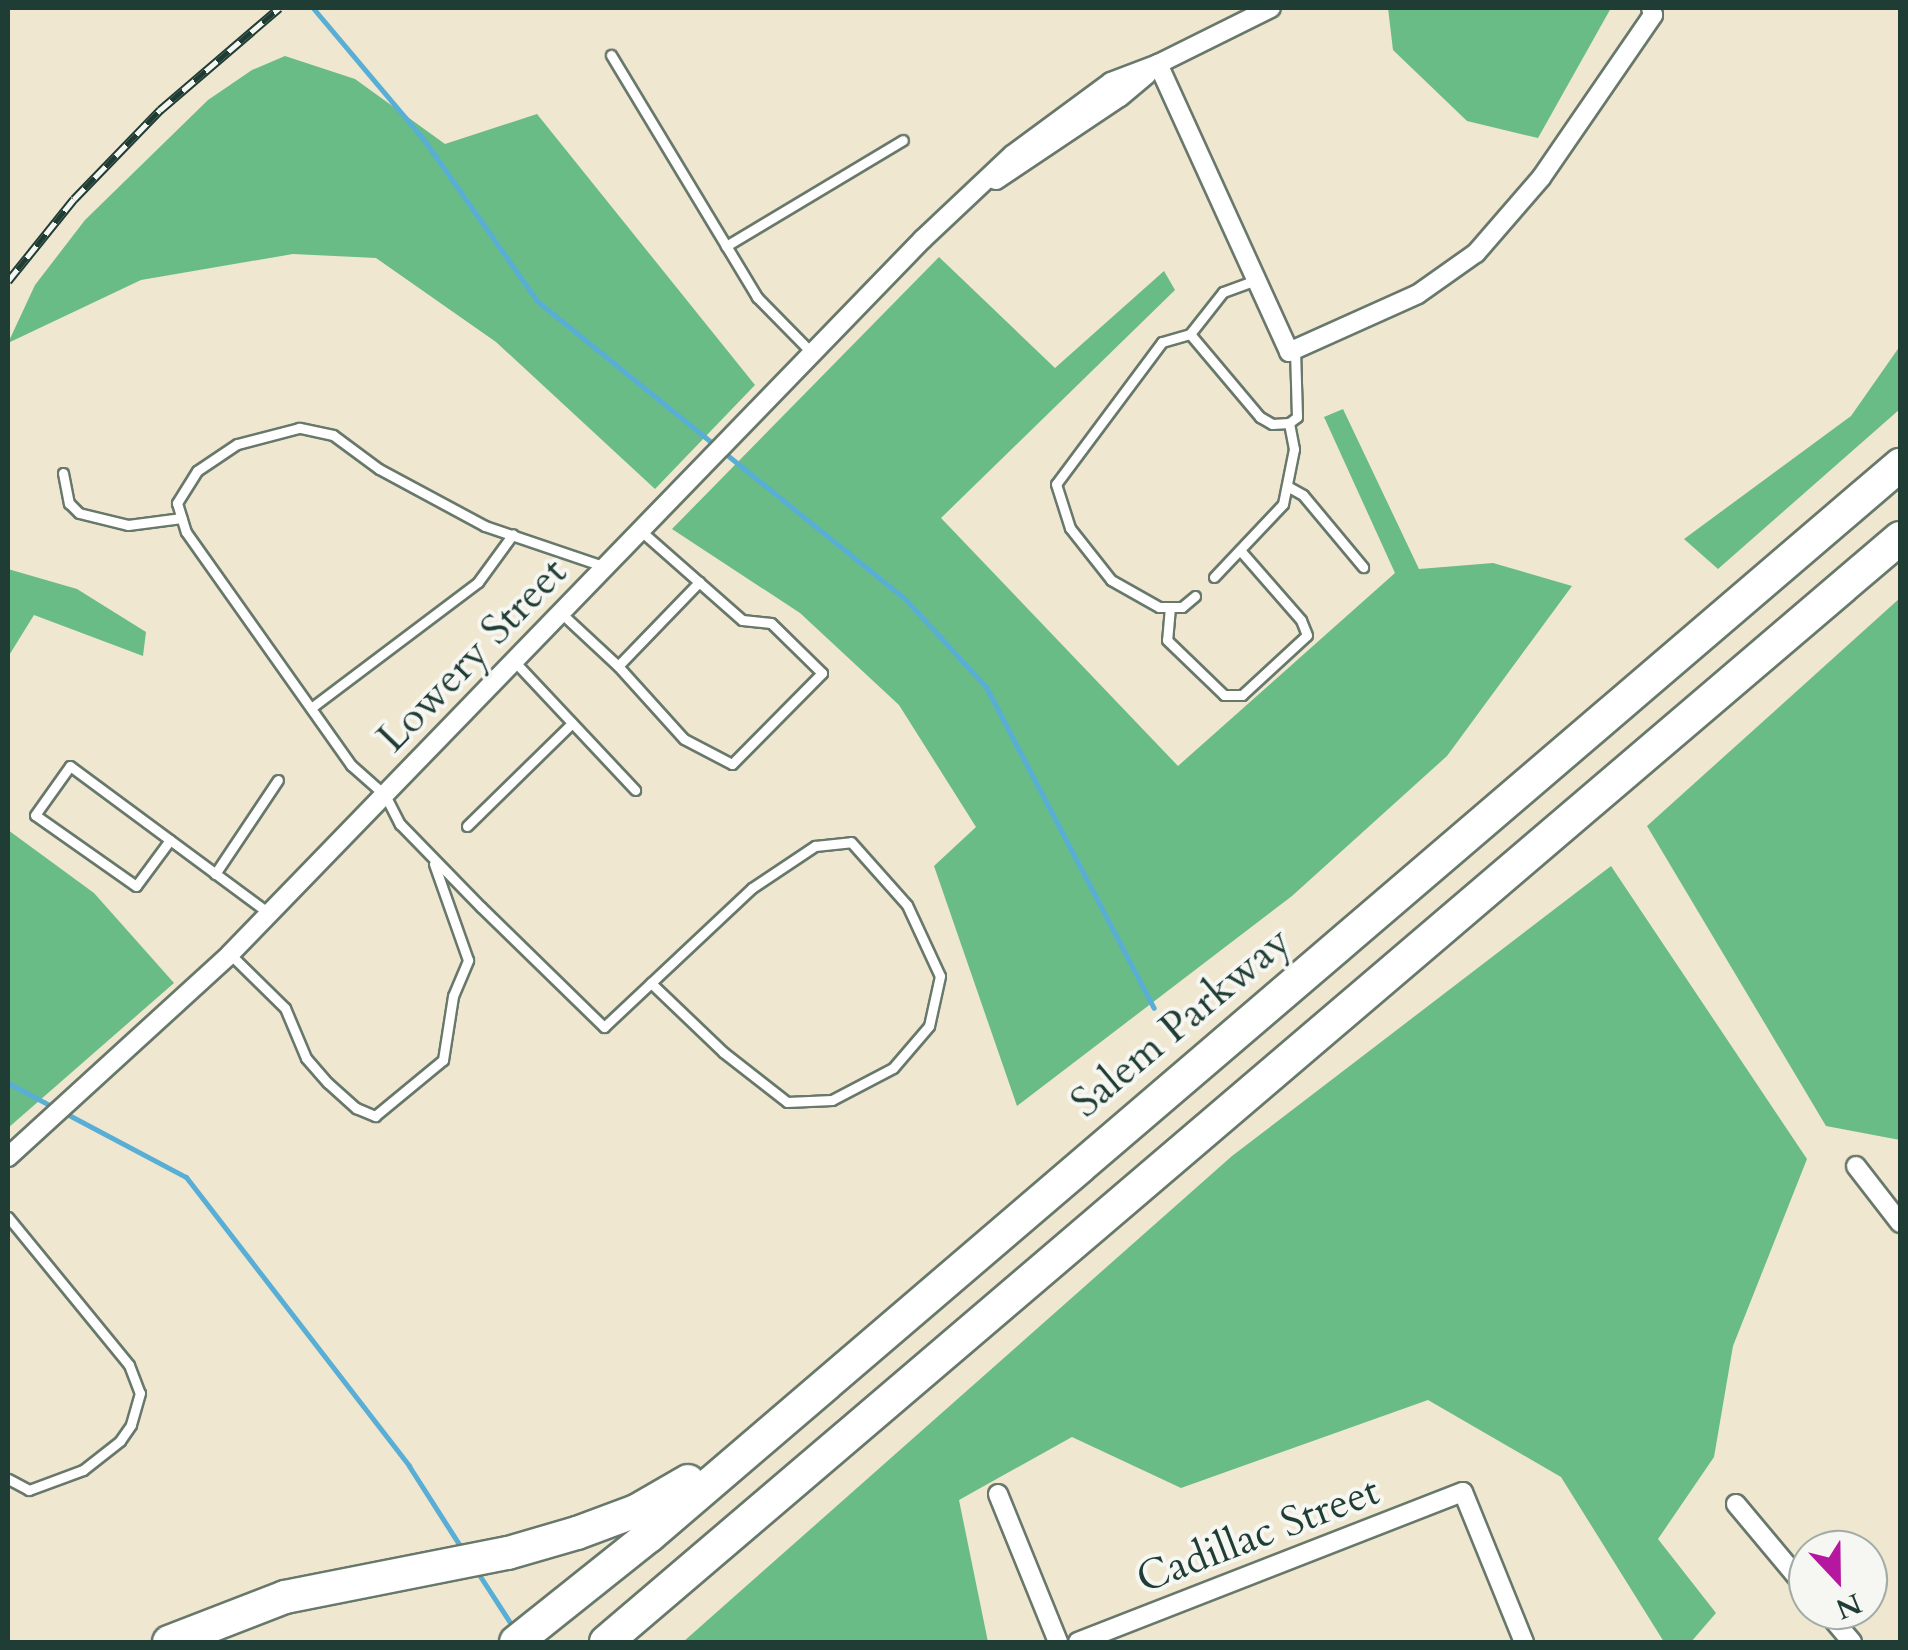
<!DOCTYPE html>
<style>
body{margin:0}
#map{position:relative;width:1908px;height:1650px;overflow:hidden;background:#efe7d0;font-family:Cardo,serif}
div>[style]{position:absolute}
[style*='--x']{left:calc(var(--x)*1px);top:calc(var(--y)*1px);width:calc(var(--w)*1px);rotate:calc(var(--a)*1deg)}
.forest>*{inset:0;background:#6abc87}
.stream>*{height:5px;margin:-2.5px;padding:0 2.5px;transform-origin:2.5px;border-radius:2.5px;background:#58aed5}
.roads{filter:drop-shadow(2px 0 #68786b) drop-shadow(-2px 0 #68786b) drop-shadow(0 2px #68786b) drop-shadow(0 -2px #68786b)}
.lane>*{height:9px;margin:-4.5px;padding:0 4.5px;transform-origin:4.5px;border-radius:4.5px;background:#fff}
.street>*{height:18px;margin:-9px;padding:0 9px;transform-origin:9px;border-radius:9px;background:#fff}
.highway>*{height:32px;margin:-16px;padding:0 16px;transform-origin:16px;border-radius:16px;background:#fff}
.rail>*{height:9px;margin-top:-4.5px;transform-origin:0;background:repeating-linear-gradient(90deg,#f6f6f2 0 15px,#1f3d34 0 30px);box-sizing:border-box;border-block:2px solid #1f3d34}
span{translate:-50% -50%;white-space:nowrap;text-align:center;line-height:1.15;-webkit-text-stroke:8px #f6f6f2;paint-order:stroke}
.street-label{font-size:42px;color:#1f3d34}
.frame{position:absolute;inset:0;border:10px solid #1f3d34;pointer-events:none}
.north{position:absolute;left:1788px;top:1530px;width:100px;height:100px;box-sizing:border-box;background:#f6f6f2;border:2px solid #a0aca6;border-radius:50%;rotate:158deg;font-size:28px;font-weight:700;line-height:40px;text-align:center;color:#1f3d34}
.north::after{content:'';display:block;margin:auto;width:35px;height:45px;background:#b5179e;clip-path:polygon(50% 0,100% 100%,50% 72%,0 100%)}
</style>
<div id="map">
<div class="forest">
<i style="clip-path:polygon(1388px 8px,1611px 8px,1538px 138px,1467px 121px,1393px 50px)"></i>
<i style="clip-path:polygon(285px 56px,355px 79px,445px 144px,537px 114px,755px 385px,655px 489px,496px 342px,376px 258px,293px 254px,141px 280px,8px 343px,35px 285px,85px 220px,208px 100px,252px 70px)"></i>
<i style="clip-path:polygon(939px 257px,1055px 368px,1164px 271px,1175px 290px,941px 518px,1178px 766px,1395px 573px,1324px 417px,1343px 409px,1419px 569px,1493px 563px,1572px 586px,1447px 756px,1292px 896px,1017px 1106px,934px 866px,976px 827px,899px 705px,800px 613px,672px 529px)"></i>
<i style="clip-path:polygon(1900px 346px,1900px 409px,1718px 569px,1684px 539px,1851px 416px)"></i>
<i style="clip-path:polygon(8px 569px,77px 589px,146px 632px,143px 656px,34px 615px,8px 657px)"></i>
<i style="clip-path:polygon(1900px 598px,1900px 1140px,1826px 1126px,1647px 826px)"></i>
<i style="clip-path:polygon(8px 830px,94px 893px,174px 983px,8px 1128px)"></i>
<i style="clip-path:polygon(1611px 866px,1807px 1159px,1733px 1346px,1714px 1457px,1658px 1539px,1716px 1613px,1691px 1642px,1664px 1642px,1561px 1477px,1428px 1400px,1181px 1488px,1072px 1437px,959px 1500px,988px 1642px,683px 1642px,1232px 1156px)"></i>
</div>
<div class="stream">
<i style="--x:313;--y:8;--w:172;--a:49.9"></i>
<i style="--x:424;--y:140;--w:197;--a:54.9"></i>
<i style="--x:537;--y:301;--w:476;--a:39"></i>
<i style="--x:907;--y:601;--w:117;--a:47.4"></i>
<i style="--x:986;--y:687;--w:362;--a:62.4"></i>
<i style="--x:8;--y:1083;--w:53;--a:28"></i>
<i style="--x:65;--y:1113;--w:137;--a:27.9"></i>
<i style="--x:186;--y:1177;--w:365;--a:52.3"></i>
<i style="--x:409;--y:1466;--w:102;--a:57.4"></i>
<i style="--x:478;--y:1573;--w:64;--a:57.1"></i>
</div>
<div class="roads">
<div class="lane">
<i style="--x:611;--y:55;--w:283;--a:58.9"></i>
<i style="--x:757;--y:297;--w:78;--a:45.5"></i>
<i style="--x:726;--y:246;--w:206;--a:-30.9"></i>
<i style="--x:1256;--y:280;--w:35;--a:160"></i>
<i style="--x:1223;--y:292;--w:53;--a:128.2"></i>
<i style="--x:1190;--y:334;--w:109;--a:49.9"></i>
<i style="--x:1260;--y:417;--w:14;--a:30"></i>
<i style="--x:1272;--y:424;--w:17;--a:-3"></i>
<i style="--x:1289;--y:423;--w:10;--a:-37"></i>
<i style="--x:1297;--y:417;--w:68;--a:-91.7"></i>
<i style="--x:1190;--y:334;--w:29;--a:164"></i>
<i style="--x:1162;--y:342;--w:177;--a:126.7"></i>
<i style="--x:1056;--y:484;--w:46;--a:72.3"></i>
<i style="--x:1070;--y:528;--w:66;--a:51.7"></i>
<i style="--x:1111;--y:580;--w:55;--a:29.4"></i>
<i style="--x:1159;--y:607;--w:23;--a:0"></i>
<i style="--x:1182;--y:607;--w:17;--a:-40"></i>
<i style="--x:63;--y:473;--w:31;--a:79"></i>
<i style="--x:69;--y:503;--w:14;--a:45"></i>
<i style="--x:79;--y:513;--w:50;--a:13.8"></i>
<i style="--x:128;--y:525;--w:54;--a:-7.4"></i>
<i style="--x:1287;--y:486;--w:18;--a:29"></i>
<i style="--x:1303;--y:495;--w:94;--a:50.2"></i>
<i style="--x:606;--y:567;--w:128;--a:-161.3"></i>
<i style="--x:485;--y:526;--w:120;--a:-151.7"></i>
<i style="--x:379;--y:469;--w:57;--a:-143.5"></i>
<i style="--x:333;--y:435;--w:35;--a:-168"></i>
<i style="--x:299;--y:428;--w:64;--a:165.5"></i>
<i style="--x:237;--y:444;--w:48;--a:146"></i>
<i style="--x:197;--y:471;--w:38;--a:122"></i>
<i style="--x:177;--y:503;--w:30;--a:73"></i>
<i style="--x:186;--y:532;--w:286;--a:54.7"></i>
<i style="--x:351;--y:765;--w:45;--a:41.4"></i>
<i style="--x:385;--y:795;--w:33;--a:63"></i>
<i style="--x:400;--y:824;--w:116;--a:45.7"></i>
<i style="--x:481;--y:907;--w:172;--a:44.3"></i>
<i style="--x:604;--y:1027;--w:203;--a:-43.2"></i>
<i style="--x:752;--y:888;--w:76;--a:-33.7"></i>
<i style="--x:815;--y:846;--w:36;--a:-6"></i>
<i style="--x:851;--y:842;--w:84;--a:48.4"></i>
<i style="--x:907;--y:905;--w:78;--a:65.1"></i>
<i style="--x:940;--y:976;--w:51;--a:102.4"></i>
<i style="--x:929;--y:1026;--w:55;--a:130.6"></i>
<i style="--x:893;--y:1068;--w:69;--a:152.3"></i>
<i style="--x:832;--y:1100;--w:45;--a:177.5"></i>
<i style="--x:787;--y:1102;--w:81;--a:-142"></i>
<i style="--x:723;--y:1052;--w:100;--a:-136.2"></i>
<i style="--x:1214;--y:577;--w:100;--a:-46.6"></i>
<i style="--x:1283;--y:504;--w:56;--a:-78.7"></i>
<i style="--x:1294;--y:449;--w:26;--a:-101"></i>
<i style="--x:1170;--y:607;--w:33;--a:95"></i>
<i style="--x:1167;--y:640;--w:79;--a:44"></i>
<i style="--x:1224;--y:695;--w:18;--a:0"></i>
<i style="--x:1242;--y:695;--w:88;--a:-42.7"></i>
<i style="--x:1307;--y:635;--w:16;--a:-112"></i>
<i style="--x:1301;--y:620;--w:93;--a:-131.1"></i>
<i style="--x:561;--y:613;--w:78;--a:42.9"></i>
<i style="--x:618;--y:666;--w:98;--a:47.9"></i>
<i style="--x:684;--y:739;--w:54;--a:27.5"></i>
<i style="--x:732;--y:764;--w:128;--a:-45.3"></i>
<i style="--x:822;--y:673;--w:71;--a:-135.6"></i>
<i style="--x:771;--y:623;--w:29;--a:-174"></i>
<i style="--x:742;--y:620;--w:136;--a:-138.6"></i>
<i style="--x:514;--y:661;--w:177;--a:46.8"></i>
<i style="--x:618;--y:666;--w:117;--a:-46"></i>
<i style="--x:311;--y:708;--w:209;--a:-37"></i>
<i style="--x:478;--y:582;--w:59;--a:-53.9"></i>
<i style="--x:467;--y:826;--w:147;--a:-44.4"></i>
<i style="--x:170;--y:840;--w:57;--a:126.5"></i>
<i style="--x:136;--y:886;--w:123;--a:-144.9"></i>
<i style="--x:35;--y:815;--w:60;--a:-54.5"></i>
<i style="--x:70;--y:766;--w:249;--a:36.5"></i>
<i style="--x:215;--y:874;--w:113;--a:-56.2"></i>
<i style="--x:230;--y:954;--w:77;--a:44.5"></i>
<i style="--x:285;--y:1008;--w:54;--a:67.2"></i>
<i style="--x:306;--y:1058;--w:33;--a:49"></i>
<i style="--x:328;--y:1083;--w:38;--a:42"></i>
<i style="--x:356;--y:1108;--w:21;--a:23"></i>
<i style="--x:375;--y:1116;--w:88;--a:-39.5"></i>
<i style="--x:443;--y:1060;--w:65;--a:-81.1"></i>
<i style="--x:453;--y:996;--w:39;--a:-67"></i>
<i style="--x:468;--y:960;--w:102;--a:-109.5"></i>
<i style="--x:8;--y:1217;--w:191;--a:50.7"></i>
<i style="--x:129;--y:1365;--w:30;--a:69"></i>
<i style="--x:140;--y:1393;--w:33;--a:106"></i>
<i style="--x:131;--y:1425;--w:19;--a:125"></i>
<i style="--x:120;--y:1441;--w:47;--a:141.9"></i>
<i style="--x:83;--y:1470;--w:58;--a:159.7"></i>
<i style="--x:29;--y:1490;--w:24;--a:-152"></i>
</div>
<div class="street">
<i style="--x:1158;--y:64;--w:316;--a:65.5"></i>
<i style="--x:1289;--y:352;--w:141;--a:-24.2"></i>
<i style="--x:1418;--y:294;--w:71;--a:-35.3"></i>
<i style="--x:1476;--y:253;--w:99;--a:-49.1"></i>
<i style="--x:1541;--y:178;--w:198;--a:-55.5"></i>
<i style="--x:1653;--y:15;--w:7;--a:-106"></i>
<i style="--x:996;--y:180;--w:149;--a:-33.8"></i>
<i style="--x:1120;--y:97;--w:35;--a:-40"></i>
<i style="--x:8;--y:1157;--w:301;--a:-42.4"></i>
<i style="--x:230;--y:954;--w:996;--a:-45.9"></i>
<i style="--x:923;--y:239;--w:122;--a:-43.3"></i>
<i style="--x:1012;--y:155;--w:123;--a:-36.4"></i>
<i style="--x:1111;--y:82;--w:50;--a:-21"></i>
<i style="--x:1158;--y:64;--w:126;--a:-26.4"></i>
<i style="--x:1856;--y:1166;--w:72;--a:52.3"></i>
<i style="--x:998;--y:1494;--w:160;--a:67.9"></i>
<i style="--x:1736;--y:1504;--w:112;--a:50.1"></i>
<i style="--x:1825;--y:1610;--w:42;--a:49.8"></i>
<i style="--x:1078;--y:1642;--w:413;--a:-21.3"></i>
<i style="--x:1463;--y:1492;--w:162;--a:67.9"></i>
</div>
<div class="highway">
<i style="--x:169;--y:1642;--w:124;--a:-21.2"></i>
<i style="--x:285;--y:1597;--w:227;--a:-11.2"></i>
<i style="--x:508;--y:1553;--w:72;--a:-16.2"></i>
<i style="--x:577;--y:1533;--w:63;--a:-20.4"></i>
<i style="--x:636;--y:1511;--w:60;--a:-30"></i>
<i style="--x:516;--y:1642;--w:170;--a:-38.6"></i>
<i style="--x:649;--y:1536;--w:1647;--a:-40.57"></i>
<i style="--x:606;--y:1642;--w:1701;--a:-40.47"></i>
</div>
</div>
<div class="rail">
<i style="--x:8;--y:281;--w:105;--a:-51.2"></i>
<i style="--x:74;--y:199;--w:124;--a:-46"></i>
<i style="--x:160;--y:110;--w:157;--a:-40.6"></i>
</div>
<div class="street-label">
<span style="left:472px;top:655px;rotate:-46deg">Lowery Street</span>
<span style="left:1181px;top:1022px;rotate:-40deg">Salem Parkway</span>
<span style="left:1258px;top:1535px;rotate:-21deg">Cadillac Street</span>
</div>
<div class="frame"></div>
<div class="north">N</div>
</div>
